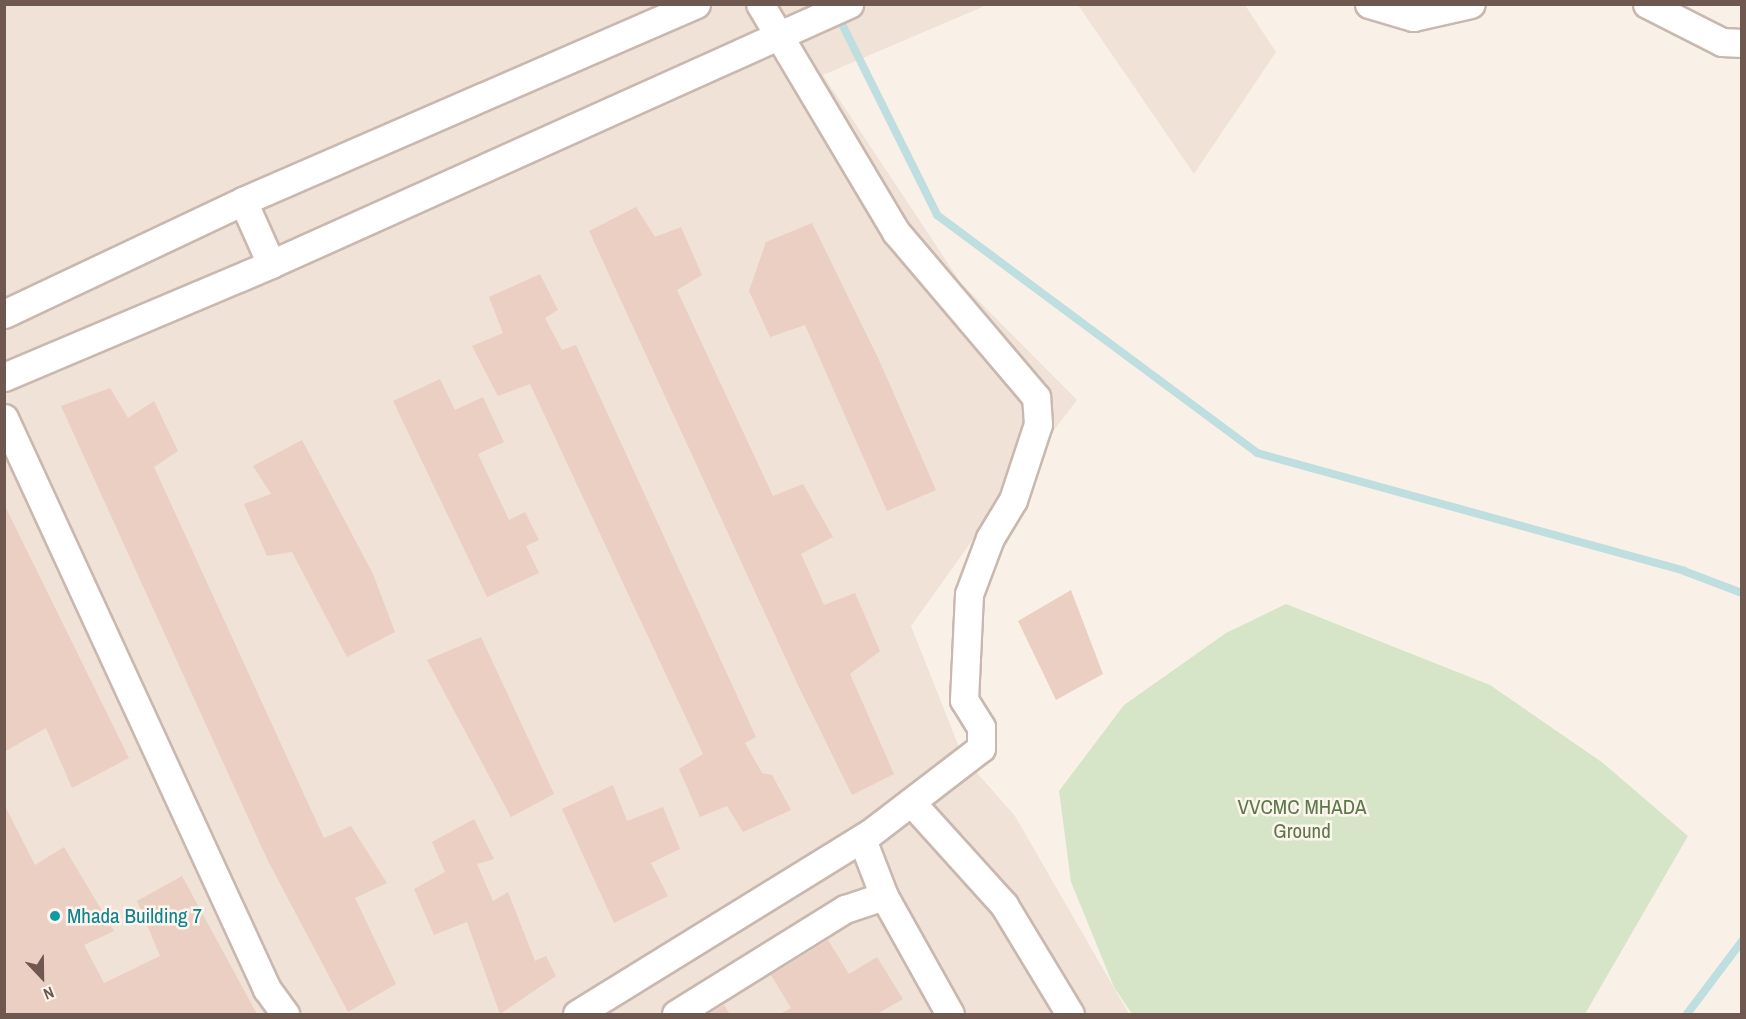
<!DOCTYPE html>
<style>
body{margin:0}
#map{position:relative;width:1746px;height:1019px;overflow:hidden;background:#f9f1e7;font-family:"Archivo Narrow",sans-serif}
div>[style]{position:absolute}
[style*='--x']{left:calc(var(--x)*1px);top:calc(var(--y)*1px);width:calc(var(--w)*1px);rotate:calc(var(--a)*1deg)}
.residential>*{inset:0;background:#f0e2d6}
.green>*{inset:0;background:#d6e5c7}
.stream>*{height:8px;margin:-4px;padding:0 4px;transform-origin:4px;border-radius:4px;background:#bedee0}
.building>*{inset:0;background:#ebcfc2}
.roads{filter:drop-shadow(2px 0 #c9b8af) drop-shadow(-2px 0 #c9b8af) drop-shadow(0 2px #c9b8af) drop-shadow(0 -2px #c9b8af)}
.minor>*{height:27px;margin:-13.5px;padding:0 13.5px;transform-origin:13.5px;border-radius:13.5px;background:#fff}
.dots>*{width:16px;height:16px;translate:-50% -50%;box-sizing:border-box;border:3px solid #fcf5ed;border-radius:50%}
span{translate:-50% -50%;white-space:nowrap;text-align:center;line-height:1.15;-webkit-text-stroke:5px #fcf5ed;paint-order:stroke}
.park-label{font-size:21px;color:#5d794c}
.culture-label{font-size:21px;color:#0d838f}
.left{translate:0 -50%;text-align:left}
.frame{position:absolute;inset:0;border:6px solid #6f584f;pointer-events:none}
.north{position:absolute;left:12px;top:947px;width:60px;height:60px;-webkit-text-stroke:4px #fcf5ed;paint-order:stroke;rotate:158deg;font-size:16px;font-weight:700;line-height:24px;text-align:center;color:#6f584f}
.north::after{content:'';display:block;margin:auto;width:21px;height:27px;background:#6f584f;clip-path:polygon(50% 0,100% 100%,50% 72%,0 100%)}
</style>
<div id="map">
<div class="residential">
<i style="clip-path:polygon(5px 5px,987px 5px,823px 75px,961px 283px,1077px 400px,1009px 489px,911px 626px,963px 757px,1015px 816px,1129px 1014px,5px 1014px)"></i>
<i style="clip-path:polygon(1078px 5px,1245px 5px,1276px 52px,1194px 174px)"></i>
</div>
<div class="green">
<i style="clip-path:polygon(1286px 604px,1490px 685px,1603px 763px,1688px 836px,1585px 1014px,1132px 1014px,1114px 987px,1071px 882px,1059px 791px,1124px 705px,1226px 633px)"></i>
</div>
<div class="stream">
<i style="--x:837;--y:14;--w:225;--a:63.5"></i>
<i style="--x:937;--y:215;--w:399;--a:36.6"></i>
<i style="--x:1257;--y:453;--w:443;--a:15.4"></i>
<i style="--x:1684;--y:571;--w:62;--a:20.8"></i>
<i style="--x:1687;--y:1014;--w:91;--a:-53"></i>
</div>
<div class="building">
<i style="clip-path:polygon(636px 207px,655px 237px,681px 227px,702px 275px,677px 290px,773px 496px,803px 484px,833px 537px,801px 554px,824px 605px,855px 593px,880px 651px,850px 674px,894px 774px,852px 795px,796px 681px,589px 231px)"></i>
<i style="clip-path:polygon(812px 223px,879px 360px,936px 490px,887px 511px,805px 325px,770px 337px,749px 291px,766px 242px)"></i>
<i style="clip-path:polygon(540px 274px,558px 310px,545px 318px,562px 350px,576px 345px,756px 737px,745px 743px,762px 773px,772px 775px,791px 810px,743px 832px,727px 806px,700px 817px,679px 769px,703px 754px,530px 384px,498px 396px,472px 346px,503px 333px,489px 297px)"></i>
<i style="clip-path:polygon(440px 379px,455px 410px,483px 397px,504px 442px,478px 454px,509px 520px,525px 512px,539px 540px,526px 546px,539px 573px,487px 597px,393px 401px)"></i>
<i style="clip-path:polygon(110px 388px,128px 418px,154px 401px,178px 451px,154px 467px,324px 838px,351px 826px,387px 883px,355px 898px,396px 984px,348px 1012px,267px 859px,61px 406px)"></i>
<i style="clip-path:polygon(302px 440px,373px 574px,395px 632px,347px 657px,292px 552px,267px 556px,244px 504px,271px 494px,253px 466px)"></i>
<i style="clip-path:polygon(4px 504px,129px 758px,72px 788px,46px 728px,4px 752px)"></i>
<i style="clip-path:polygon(1071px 590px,1103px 674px,1056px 700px,1018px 621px)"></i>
<i style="clip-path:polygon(481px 637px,554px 794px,511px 817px,427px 660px)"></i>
<i style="clip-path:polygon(613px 785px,627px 821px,663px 807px,680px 849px,651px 863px,668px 896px,614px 923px,562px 809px)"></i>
<i style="clip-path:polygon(4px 804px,35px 865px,64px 847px,114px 931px,84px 945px,104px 983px,160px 956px,137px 901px,182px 876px,257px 1014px,8px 1014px,4px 1007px)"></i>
<i style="clip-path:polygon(474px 819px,494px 859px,477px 864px,493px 901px,508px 892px,535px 961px,546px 956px,556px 976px,500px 1014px,467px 922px,434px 935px,414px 889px,445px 872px,432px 842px)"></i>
<i style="clip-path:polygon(828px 940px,849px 974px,877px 957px,903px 999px,877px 1014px,780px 1014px,791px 1008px,771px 975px)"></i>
<i style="clip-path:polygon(724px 1005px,730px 1014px,709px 1014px)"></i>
</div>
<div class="roads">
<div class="minor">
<i style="--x:1369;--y:4;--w:46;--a:16.5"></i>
<i style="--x:1413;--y:17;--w:59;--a:-12.6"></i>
<i style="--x:1647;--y:4;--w:84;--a:26.9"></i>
<i style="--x:1722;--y:42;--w:20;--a:3"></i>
<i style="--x:243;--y:201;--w:69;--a:66"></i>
<i style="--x:4;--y:314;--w:264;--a:-25.3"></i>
<i style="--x:243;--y:201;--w:494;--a:-23.5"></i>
<i style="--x:4;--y:377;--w:290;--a:-22.9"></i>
<i style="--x:271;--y:264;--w:634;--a:-24.22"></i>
<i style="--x:4;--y:418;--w:629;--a:65.27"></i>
<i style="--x:267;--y:989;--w:31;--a:54"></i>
<i style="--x:911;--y:802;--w:139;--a:47.9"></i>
<i style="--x:1004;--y:905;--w:127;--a:58.8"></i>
<i style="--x:862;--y:839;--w:61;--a:68.9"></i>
<i style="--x:577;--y:1014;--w:343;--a:-31.7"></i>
<i style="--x:869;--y:834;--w:141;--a:-37.5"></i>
<i style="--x:981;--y:748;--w:21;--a:-90"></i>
<i style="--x:981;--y:727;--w:32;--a:-122"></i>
<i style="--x:964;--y:700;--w:106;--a:-87.3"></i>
<i style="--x:969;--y:594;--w:60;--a:-69.4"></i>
<i style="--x:990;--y:538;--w:44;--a:-58.8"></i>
<i style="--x:1013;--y:500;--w:80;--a:-71.8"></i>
<i style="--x:1038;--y:424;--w:27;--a:-94"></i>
<i style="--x:1036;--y:397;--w:216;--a:-130.3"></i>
<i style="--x:896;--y:232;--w:265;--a:-120.8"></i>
<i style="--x:676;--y:1014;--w:199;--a:-31.9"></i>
<i style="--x:845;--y:909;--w:41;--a:-18.4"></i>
<i style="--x:884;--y:896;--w:135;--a:60.8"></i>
</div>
</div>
<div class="dots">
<i style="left:55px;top:916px;background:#0f9aa8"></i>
</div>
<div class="park-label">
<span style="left:1302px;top:819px">VVCMC MHADA<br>Ground</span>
</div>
<div class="culture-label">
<span class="left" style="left:67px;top:916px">Mhada Building 7</span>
</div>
<div class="frame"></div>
<div class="north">N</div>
</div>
